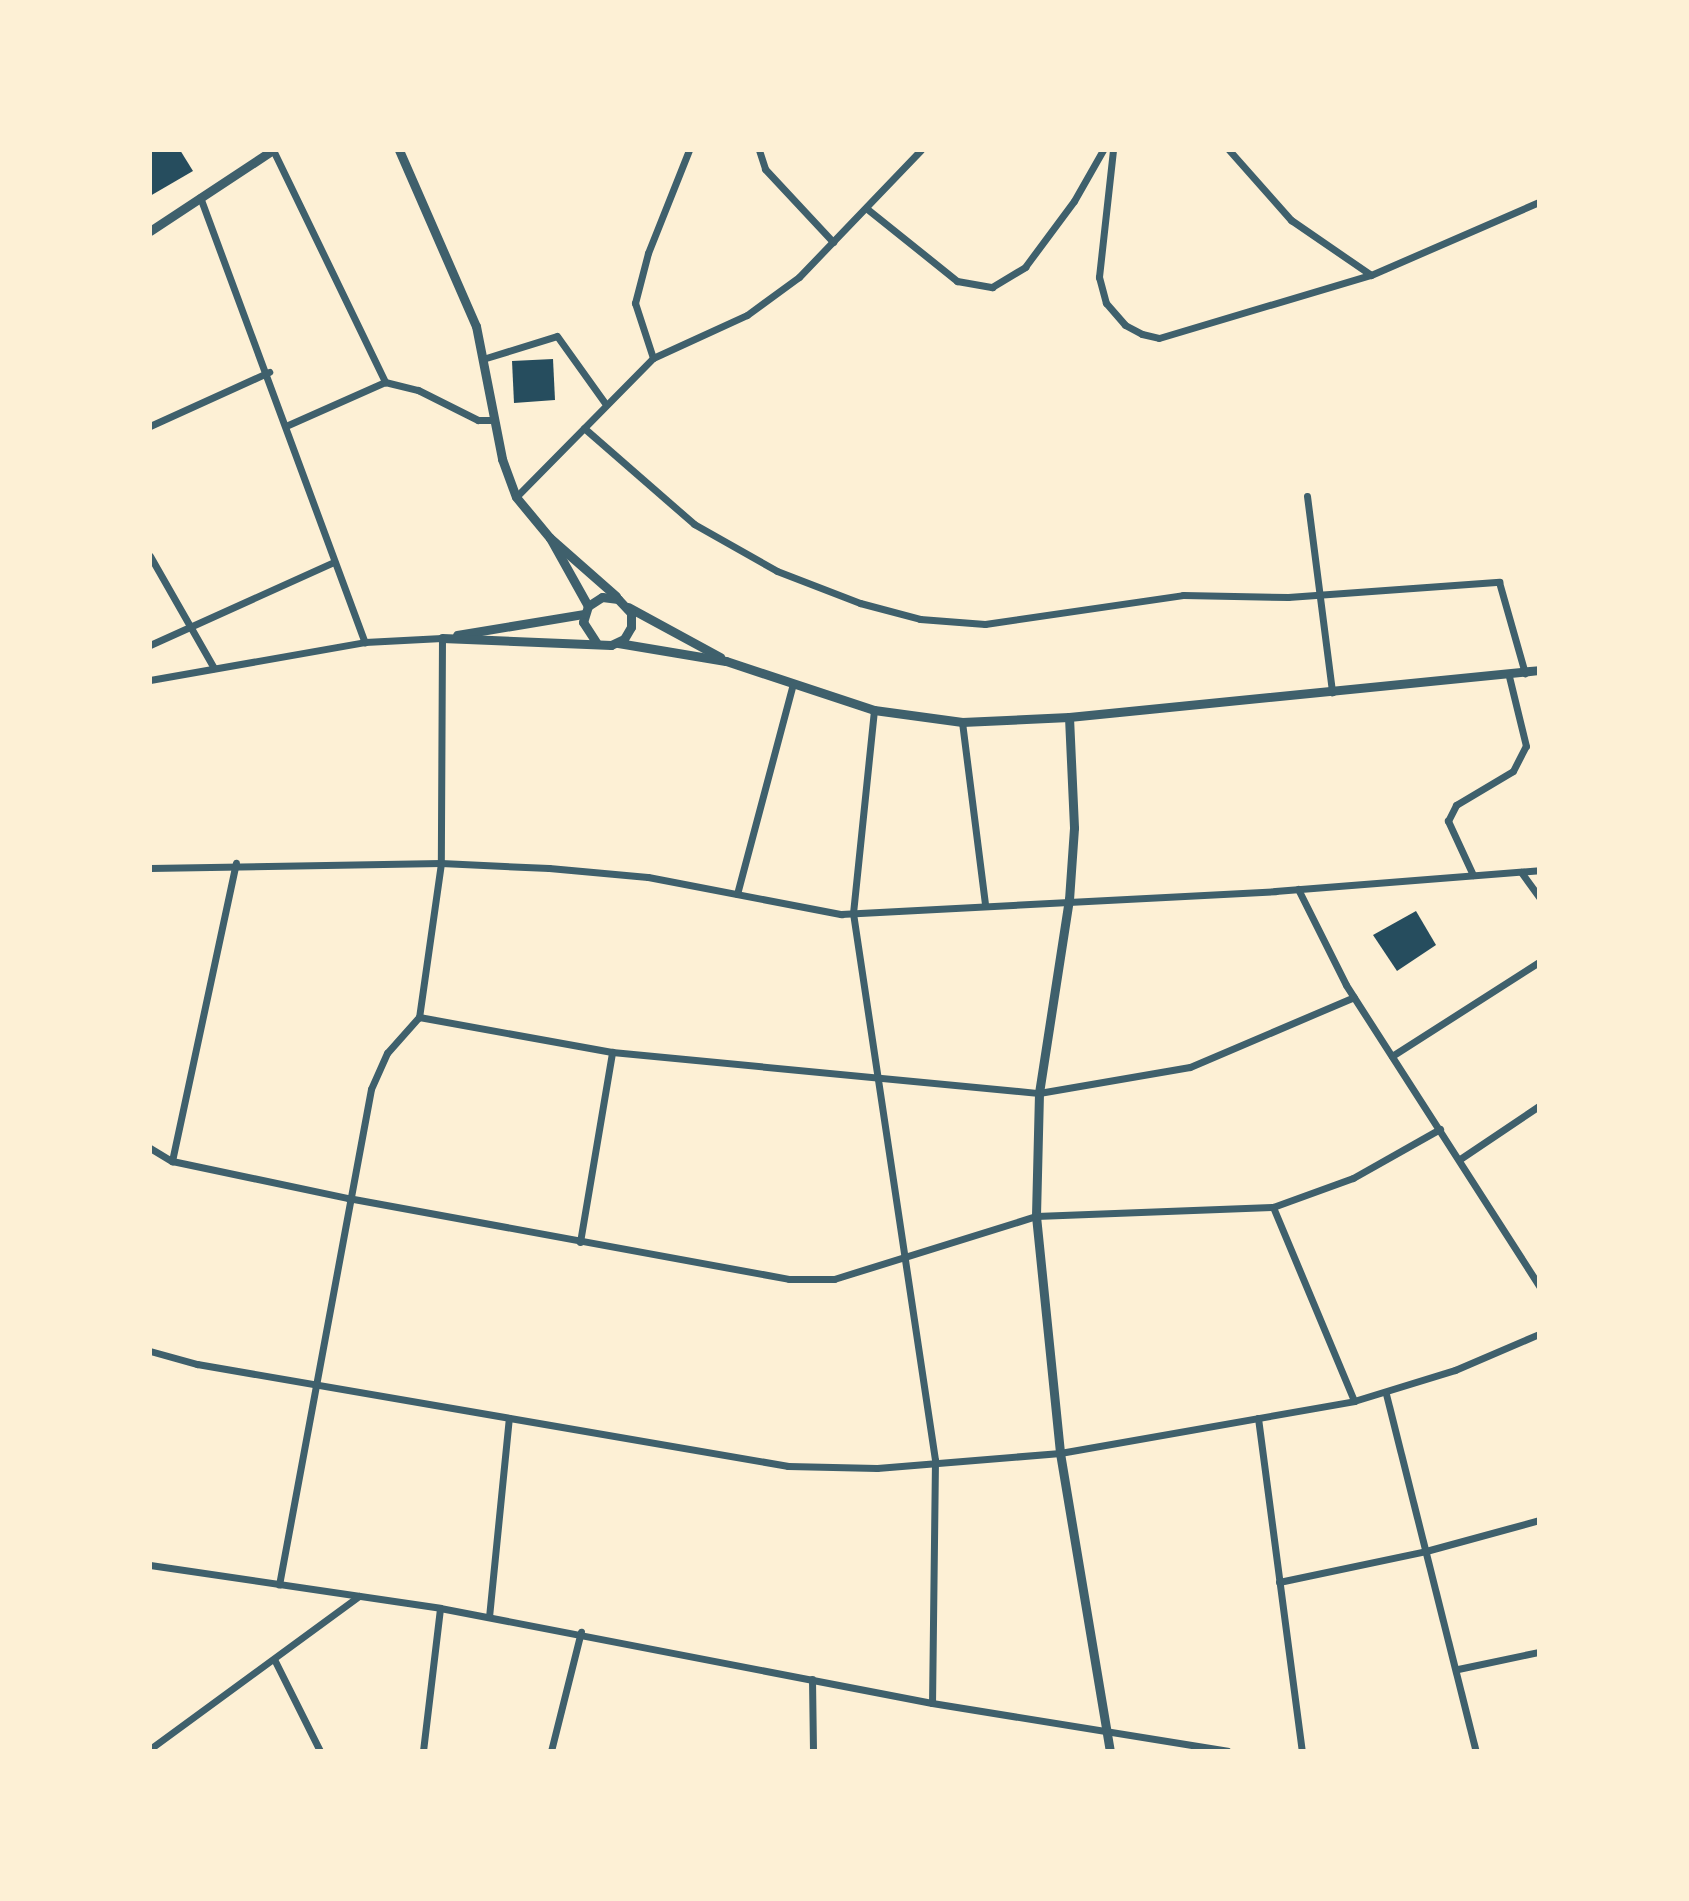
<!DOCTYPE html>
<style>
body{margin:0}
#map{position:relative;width:1689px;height:1901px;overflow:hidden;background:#fdf0d5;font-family:Poppins,sans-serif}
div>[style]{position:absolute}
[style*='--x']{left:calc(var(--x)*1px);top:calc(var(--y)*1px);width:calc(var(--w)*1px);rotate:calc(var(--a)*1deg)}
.building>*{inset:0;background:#264d5e}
.minor>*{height:7px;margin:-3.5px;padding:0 3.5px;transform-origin:3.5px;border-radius:3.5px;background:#3f606c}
.tertiary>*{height:9px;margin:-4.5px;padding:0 4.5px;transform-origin:4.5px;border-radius:4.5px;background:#3f606c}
span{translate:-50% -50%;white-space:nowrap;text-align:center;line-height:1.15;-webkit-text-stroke:7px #fdf0d5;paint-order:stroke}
.frame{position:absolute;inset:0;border:152px solid #fdf0d5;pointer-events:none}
</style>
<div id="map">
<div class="building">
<i style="clip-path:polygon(150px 150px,180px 150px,193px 171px,150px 196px)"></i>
<i style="clip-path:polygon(553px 359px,555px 400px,514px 403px,512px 361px)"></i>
<i style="clip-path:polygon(1416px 911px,1436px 945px,1397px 971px,1373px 935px)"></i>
</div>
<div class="minor">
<i style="--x:273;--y:150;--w:258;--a:64.2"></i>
<i style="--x:385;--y:382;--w:106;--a:156.1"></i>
<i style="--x:759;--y:150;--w:20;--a:72"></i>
<i style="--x:765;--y:169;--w:100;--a:47"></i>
<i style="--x:1113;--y:150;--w:128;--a:96.3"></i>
<i style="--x:1099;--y:277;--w:27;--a:75"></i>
<i style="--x:1106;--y:303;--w:29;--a:49"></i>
<i style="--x:1125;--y:325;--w:19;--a:28"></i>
<i style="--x:1142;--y:334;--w:17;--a:13"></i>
<i style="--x:1159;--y:338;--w:221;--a:-16.6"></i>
<i style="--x:1229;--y:150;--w:94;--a:48.5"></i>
<i style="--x:1291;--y:220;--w:97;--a:34.5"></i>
<i style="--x:1371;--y:275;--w:183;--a:-23.5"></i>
<i style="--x:200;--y:197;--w:475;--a:69.7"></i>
<i style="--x:866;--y:208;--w:117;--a:38.7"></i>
<i style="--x:957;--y:281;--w:36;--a:10"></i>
<i style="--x:992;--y:287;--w:39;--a:-31"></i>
<i style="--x:1025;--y:267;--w:82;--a:-53.4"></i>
<i style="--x:1074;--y:201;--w:59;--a:-60.4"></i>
<i style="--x:486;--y:358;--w:74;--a:-17.2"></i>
<i style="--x:557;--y:336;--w:82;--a:54.4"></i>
<i style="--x:653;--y:358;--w:58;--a:-108.1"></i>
<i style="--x:635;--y:303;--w:52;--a:-75.4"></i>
<i style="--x:648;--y:253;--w:111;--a:-68.3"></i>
<i style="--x:385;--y:382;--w:34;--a:14"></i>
<i style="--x:418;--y:390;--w:67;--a:26.6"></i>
<i style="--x:478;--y:420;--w:16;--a:0"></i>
<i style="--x:150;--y:426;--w:131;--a:-24.4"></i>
<i style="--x:584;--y:428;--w:146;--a:41.1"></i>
<i style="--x:694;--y:524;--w:95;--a:29.5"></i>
<i style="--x:777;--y:571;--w:89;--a:21.1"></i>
<i style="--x:860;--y:603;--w:62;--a:14.9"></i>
<i style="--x:920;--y:619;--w:65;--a:4.4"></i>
<i style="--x:985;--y:624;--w:200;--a:-8.3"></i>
<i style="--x:1183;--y:595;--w:105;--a:1.1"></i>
<i style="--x:1288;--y:597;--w:212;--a:-4.1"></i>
<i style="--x:1499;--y:582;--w:95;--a:74.1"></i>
<i style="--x:1307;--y:496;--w:198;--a:82.7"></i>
<i style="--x:516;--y:497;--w:195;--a:-45.4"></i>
<i style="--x:653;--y:358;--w:103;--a:-24.6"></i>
<i style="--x:747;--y:315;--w:64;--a:-36.2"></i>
<i style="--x:799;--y:277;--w:176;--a:-46.2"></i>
<i style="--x:150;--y:556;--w:129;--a:60.3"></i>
<i style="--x:150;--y:645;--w:202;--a:-24.3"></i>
<i style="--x:150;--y:680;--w:218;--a:-10"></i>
<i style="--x:365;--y:642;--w:77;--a:-3"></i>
<i style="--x:442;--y:638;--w:225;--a:90.3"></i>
<i style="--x:441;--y:863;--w:156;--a:98.1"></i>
<i style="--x:419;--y:1017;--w:48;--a:131.6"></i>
<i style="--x:387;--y:1053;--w:39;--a:114"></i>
<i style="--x:371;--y:1089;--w:504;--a:100.51"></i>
<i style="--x:874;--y:710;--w:204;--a:95.9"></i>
<i style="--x:853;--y:913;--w:553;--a:81.47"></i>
<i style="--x:935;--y:1460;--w:243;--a:90.7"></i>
<i style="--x:962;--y:722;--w:183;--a:82.8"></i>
<i style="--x:150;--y:868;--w:291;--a:-1"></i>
<i style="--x:441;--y:863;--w:108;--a:2.7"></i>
<i style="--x:549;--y:868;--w:99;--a:5.2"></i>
<i style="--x:648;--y:877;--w:197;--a:10.9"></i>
<i style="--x:841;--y:914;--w:435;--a:-3"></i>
<i style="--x:1275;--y:891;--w:265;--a:-4.5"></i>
<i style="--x:1521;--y:872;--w:31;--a:54"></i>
<i style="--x:1473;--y:875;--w:60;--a:-114.8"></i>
<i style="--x:1448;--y:821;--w:18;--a:-63"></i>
<i style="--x:1456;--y:805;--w:66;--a:-30.8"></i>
<i style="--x:1513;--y:771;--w:28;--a:-63"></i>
<i style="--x:1526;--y:746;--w:72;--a:-103.7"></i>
<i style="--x:1298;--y:889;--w:107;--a:63.4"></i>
<i style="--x:1346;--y:985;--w:358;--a:57.3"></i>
<i style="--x:737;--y:894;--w:218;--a:-75.1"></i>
<i style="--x:419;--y:1017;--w:196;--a:10.3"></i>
<i style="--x:612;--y:1052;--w:429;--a:5.5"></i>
<i style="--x:1039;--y:1093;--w:153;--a:-9.8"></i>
<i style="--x:1190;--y:1067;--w:178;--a:-23.1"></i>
<i style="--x:1392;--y:1056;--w:174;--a:-32.6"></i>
<i style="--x:150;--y:1148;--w:26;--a:31"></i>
<i style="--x:172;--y:1161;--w:180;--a:11.9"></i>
<i style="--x:348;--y:1198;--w:448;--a:10.4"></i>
<i style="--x:789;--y:1279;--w:45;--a:0"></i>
<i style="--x:834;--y:1279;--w:212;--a:-17.3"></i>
<i style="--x:1036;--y:1216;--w:237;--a:-2.2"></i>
<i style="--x:1273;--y:1207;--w:85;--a:-19.9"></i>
<i style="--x:1353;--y:1178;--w:100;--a:-29.4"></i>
<i style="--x:1460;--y:1159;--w:95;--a:-33.9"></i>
<i style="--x:172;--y:1161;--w:305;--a:-77.9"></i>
<i style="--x:1273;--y:1207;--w:210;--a:67.3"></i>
<i style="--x:580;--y:1242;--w:193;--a:-80.4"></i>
<i style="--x:150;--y:1351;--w:49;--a:15.5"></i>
<i style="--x:197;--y:1364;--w:600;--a:9.79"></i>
<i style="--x:788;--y:1466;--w:89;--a:1.3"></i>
<i style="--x:877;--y:1468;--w:184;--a:-4.7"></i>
<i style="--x:1060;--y:1453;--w:299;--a:-10"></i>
<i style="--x:1354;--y:1401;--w:106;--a:-17.1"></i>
<i style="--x:1455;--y:1370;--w:91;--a:-23.2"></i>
<i style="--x:1386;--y:1394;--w:368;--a:75.9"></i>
<i style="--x:1258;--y:1418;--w:336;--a:82.5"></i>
<i style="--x:150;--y:1565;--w:293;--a:8.4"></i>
<i style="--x:440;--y:1608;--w:501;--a:10.93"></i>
<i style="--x:932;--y:1703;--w:299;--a:9.2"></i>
<i style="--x:1279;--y:1582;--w:150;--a:-11.9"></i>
<i style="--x:1426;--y:1551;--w:117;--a:-15.3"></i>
<i style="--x:489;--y:1617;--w:200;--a:-84.3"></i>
<i style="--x:275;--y:1661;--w:101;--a:63.4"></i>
<i style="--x:1458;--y:1669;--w:83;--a:-11.9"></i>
<i style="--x:812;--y:1679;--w:72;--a:89.2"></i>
<i style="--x:150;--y:1749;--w:259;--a:-36.2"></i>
<i style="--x:423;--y:1751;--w:144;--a:-83.2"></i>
<i style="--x:551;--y:1751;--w:123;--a:-75.9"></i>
</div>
<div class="tertiary">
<i style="--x:399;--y:150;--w:192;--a:66.4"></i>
<i style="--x:476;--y:326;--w:136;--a:78.9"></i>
<i style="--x:502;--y:459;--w:40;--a:69.8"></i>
<i style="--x:516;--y:497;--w:53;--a:50.3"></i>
<i style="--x:150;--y:231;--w:147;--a:-33.4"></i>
<i style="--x:588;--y:606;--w:78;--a:-119.2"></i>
<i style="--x:550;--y:538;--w:88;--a:41.3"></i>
<i style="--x:628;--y:607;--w:105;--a:28.5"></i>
<i style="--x:457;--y:635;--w:129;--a:-9.4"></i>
<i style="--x:442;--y:638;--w:169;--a:2.4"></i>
<i style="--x:611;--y:645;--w:14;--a:-25"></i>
<i style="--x:624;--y:639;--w:14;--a:-60"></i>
<i style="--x:631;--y:627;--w:14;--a:-90"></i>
<i style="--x:631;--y:613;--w:19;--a:-133"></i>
<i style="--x:618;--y:599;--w:16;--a:-173"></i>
<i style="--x:602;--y:597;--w:17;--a:147"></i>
<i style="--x:588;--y:606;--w:17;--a:107"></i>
<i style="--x:583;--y:622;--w:24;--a:57"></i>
<i style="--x:618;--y:643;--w:109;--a:9.5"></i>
<i style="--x:726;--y:661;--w:156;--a:18.3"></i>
<i style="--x:874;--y:710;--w:89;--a:7.8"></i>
<i style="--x:962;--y:722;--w:107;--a:-2.7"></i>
<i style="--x:1069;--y:717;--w:472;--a:-5.7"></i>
<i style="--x:1069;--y:717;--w:111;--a:87.4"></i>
<i style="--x:1074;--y:828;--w:71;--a:94"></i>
<i style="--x:1069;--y:899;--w:196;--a:98.8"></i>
<i style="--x:1039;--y:1093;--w:123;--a:91.4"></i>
<i style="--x:1036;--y:1216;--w:238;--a:84.2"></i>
<i style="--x:1060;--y:1453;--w:302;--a:80.5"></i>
</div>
<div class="frame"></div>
</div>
